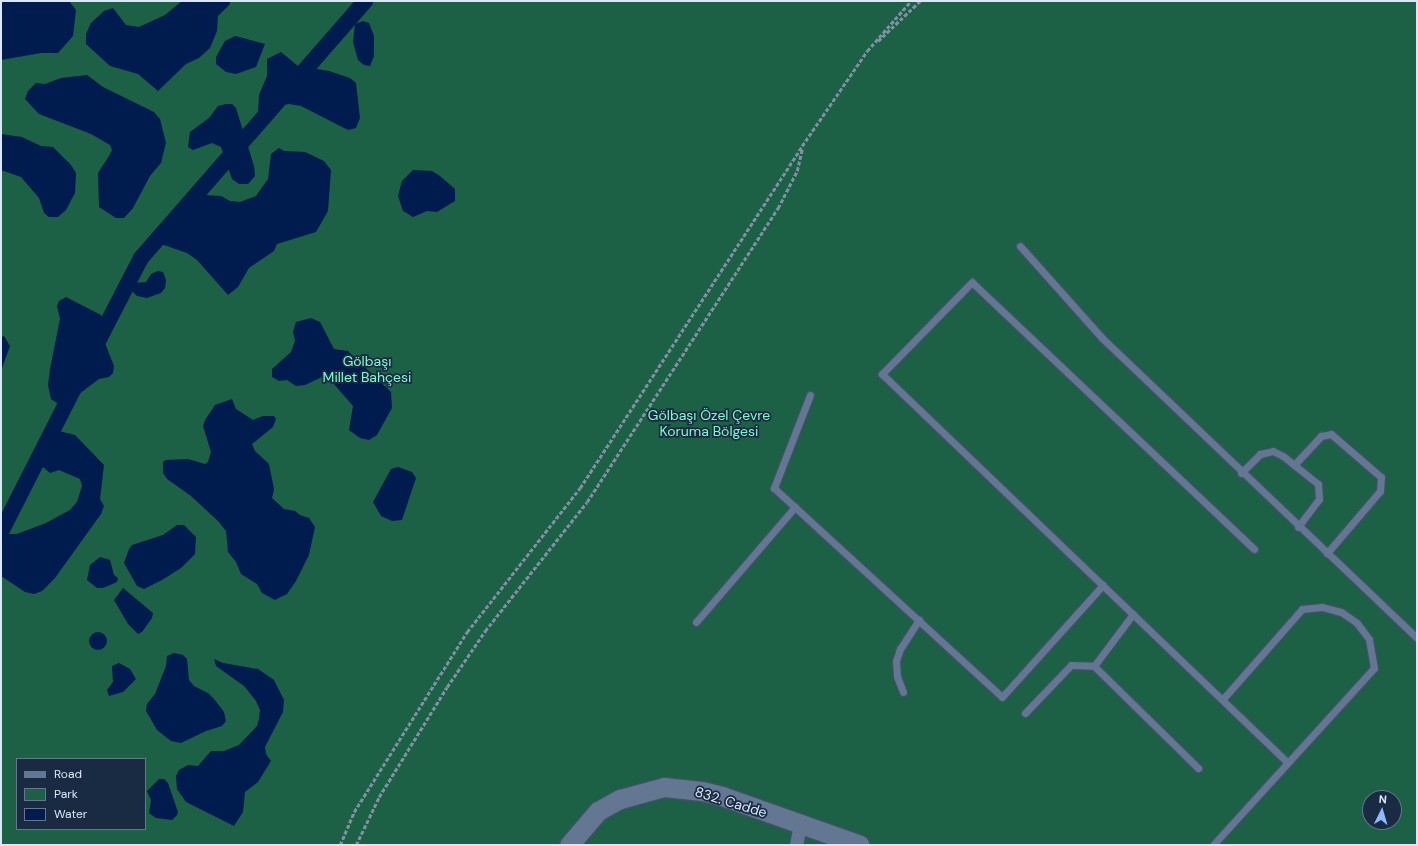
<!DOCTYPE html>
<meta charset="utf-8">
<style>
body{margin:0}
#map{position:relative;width:1418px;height:846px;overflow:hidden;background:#23354d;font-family:"DM Sans",sans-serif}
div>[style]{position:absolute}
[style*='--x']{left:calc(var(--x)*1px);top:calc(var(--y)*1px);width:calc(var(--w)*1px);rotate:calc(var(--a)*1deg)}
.green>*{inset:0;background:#1c6046}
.water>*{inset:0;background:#001c4f}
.round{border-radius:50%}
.canal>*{height:16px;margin:-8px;padding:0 8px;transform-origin:8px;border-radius:8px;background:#001c4f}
.path>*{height:2.5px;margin-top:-1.25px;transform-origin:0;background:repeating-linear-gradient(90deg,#8190a3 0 4px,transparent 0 6px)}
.roads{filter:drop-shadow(1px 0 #415165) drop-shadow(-1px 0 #415165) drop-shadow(0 1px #415165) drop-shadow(0 -1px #415165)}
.lane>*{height:7px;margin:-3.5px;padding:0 3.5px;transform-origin:3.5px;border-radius:3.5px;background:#637792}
.street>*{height:13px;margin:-6.5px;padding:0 6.5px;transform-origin:6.5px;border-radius:6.5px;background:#637792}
.secondary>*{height:19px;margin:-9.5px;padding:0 9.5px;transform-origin:9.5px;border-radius:9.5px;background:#637792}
span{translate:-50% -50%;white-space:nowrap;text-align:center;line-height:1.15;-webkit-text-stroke:3.5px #192b42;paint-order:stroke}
.park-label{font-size:14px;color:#82fac8}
.street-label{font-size:14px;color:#dbe7f6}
.frame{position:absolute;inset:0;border:2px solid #dbe7f6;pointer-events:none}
.legend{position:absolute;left:16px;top:758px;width:130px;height:72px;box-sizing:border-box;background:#192b42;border:1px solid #67768a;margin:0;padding:5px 7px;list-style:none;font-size:12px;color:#dbe7f6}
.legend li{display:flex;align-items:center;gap:8px;height:20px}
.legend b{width:20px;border:1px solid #67768a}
.north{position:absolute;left:1362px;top:790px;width:40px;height:40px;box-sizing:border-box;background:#192b42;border:1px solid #67768a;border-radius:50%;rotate:5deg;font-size:11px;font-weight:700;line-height:16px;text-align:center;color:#dbe7f6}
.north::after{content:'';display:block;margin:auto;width:14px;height:18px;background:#90b8fd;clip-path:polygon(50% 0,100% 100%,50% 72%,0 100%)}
</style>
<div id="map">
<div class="green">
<i style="clip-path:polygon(evenodd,1px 1px,1417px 1px,1417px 845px,1px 845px,1px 1px,17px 759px,145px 759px,145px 829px,17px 829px,17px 759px,1px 1px,1370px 798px,1394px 798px,1394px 822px,1370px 822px,1370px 798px)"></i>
</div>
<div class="water">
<i style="clip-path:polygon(1px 1px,69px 1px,76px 10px,73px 36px,58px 53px,41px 53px,1px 60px)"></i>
<i style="clip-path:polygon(182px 1px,230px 1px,230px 4px,218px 16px,217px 31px,210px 48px,199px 58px,186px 64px,158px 91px,138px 74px,110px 66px,86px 44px,86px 34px,91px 23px,104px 11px,113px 8px,126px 25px,139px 27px,165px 15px)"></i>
<i style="clip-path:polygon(363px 21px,369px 23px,374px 36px,374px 56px,370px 66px,364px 65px,358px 60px,353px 42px,355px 24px)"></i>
<i style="clip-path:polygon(235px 36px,265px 44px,256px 67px,236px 74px,226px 72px,216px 64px,216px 57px,225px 41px)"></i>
<i style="clip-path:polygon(281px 52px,298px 66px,329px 71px,350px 78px,356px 83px,360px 118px,356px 128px,348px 130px,301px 106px,289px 104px,278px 106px,264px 117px,258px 114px,259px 95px,267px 76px,267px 59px)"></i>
<i style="clip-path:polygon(87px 75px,103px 87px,154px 112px,160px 119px,166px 143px,161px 163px,150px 176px,133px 208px,124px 218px,116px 218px,99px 207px,98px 173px,109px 156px,112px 150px,110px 145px,91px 134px,39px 114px,25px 99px,28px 91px,36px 83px,45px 84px,61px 78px)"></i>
<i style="clip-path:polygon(226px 104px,232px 104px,236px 108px,254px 166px,255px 176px,248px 184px,239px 184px,232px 179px,221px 147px,212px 143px,193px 150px,188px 147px,190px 132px,209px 118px,218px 106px)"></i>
<i style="clip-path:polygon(1px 134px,22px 137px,41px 146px,53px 147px,71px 165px,76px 173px,75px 193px,66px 210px,58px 217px,49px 217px,44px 213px,39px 198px,21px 177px,1px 170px)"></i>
<i style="clip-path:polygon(279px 148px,284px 151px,305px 152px,324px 161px,331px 170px,328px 211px,316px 232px,277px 244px,274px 251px,249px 268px,238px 287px,228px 295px,197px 260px,187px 253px,161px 244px,162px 234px,196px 200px,204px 195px,221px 196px,230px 201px,240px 202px,256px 196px,268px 179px,271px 154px)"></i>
<i style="clip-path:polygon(413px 170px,432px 171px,440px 176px,455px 189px,455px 201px,437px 212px,427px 211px,413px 217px,403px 211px,398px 196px,402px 181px)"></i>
<i style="clip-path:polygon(158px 271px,163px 272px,166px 280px,165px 288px,161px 293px,147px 298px,137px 296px,130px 289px,134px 283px,146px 282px,151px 274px)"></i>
<i style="clip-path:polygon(66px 297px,101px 315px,104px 321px,105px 343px,114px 366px,113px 373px,109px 377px,99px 379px,71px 400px,57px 403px,51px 399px,48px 385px,50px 369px,60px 319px,57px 306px,59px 301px)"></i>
<i style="clip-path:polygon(311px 318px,320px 322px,334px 349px,348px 351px,391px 392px,392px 408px,377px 435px,369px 440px,360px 438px,349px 430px,353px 406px,333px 383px,322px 377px,305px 385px,296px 386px,287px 380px,279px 381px,272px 377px,272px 369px,291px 352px,295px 341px,293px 332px,296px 322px)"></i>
<i style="clip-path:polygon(4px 336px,10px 346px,1px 371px,1px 337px)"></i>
<i style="clip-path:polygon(232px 399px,236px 409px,253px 420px,263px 416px,274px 416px,276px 419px,273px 427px,252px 444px,255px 451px,269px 464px,274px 489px,272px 498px,284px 509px,295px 511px,300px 515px,309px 518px,315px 527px,309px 555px,296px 581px,287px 594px,275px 600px,262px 593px,257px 584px,241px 574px,236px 562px,228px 552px,226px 531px,219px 522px,191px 496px,167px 479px,163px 473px,163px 462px,166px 460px,188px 459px,205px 464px,208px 462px,211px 452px,203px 426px,205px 420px,215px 405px)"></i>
<i style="clip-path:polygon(59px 431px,75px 435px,104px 465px,100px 499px,104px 506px,101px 514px,55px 578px,42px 591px,34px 594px,25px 592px,1px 576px,1px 534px,17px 534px,46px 523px,70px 510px,77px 502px,82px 486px,80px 479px,59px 470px,50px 473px,43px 467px,40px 445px,43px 437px)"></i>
<i style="clip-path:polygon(398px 467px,412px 472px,416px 478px,402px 520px,392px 521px,381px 516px,373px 502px,391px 469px)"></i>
<i style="clip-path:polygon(177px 525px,184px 525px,196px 537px,195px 554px,181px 568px,162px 580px,144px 589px,137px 586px,124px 563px,129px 549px,132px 545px,163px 535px)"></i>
<i style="clip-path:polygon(100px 557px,110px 560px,114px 575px,118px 578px,117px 582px,103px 588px,97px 588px,87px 580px,90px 565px)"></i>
<i style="clip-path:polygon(123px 588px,153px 613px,152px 618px,142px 632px,138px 634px,128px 624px,114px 600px)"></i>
<i class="round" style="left:89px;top:632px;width:18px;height:18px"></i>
<i style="clip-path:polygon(174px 653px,183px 655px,187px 659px,189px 680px,194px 686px,208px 693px,215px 700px,224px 712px,226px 721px,222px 726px,206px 731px,181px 743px,171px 741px,157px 730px,146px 711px,147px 704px,155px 694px,166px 666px,167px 656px)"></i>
<i style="clip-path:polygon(214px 659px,223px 663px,258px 669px,274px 680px,284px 700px,283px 712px,265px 747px,266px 754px,271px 761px,258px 782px,245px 792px,243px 812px,234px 826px,186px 802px,177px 789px,176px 776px,179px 770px,188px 765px,198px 766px,211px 751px,224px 751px,239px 745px,257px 726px,259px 719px,260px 710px,256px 701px,244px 686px,216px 666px)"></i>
<i style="clip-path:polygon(119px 663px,130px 669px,136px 679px,123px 692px,109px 696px,107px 690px,113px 682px,112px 666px)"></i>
<i style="clip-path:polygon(159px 779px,164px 779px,168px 783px,178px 812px,177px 815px,172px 820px,156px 818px,149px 813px,151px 800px,147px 791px)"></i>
</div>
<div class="canal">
<i style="--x:94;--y:349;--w:102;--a:-62.7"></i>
<i style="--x:141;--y:258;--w:341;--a:-48.9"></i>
<i style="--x:1;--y:532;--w:168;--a:-63.1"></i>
</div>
<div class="path">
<i style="--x:878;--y:41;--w:58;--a:-43.6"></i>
<i style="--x:340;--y:845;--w:36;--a:-67"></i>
<i style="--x:354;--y:812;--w:213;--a:-57.9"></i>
<i style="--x:467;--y:632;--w:183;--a:-51.9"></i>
<i style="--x:580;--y:488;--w:408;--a:-57"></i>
<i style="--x:802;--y:146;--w:115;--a:-55.6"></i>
<i style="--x:867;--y:51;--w:67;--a:-48.7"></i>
<i style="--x:356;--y:845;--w:53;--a:-64.4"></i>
<i style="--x:379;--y:797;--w:129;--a:-58.3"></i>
<i style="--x:447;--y:687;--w:68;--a:-55.8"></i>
<i style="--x:485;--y:631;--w:164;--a:-51.7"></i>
<i style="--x:587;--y:502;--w:351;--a:-57"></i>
<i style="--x:778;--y:208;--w:42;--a:-62.8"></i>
<i style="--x:797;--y:171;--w:23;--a:-77"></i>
</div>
<div class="roads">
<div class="lane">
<i style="--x:1020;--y:246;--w:122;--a:48.3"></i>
<i style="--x:1101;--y:337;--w:436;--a:43.6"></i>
<i style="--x:810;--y:395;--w:100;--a:111.2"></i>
<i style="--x:774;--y:488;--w:309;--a:42.5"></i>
<i style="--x:1002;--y:697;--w:151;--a:-48"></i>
<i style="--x:1294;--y:465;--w:40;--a:-47"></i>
<i style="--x:1321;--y:436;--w:10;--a:-11"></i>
<i style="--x:1331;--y:434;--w:66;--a:40.7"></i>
<i style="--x:1381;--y:477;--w:14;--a:94"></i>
<i style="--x:1380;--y:491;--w:82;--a:130.5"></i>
<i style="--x:1241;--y:473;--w:27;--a:-45"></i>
<i style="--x:1260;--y:454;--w:13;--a:-13"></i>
<i style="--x:1273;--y:451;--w:11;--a:27"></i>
<i style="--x:1283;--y:456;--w:45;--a:38.7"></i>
<i style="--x:1318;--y:484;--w:15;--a:86"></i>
<i style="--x:1319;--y:499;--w:35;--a:127"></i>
<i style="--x:1254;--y:549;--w:388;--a:-136.6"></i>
<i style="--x:972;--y:282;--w:129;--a:134.4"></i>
<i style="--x:882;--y:374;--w:562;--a:43.77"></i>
<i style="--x:696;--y:622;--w:152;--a:-49.3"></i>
<i style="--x:1094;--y:666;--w:146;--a:44.4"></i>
<i style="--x:903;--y:692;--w:17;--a:-111"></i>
<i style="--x:897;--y:676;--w:15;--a:-94"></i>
<i style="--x:896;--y:661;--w:13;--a:-72"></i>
<i style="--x:900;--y:649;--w:35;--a:-57"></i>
<i style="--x:1025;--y:713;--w:66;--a:-46.2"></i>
<i style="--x:1071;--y:665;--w:23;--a:2"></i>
<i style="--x:1094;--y:666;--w:65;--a:-53.1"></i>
<i style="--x:1213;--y:845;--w:239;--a:-47.7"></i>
<i style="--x:1374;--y:668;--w:29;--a:-100"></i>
<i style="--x:1369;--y:639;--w:20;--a:-127"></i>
<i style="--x:1357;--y:623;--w:19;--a:-145"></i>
<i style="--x:1341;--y:612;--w:20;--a:-165"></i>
<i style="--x:1322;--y:607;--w:20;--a:174"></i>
<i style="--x:1302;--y:609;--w:120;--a:131.3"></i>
</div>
<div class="street">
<i style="--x:796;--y:845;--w:21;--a:-79"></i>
</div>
<div class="secondary">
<i style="--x:569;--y:845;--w:45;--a:-49.5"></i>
<i style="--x:598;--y:811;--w:25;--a:-29"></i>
<i style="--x:620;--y:799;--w:46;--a:-15.3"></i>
<i style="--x:664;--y:787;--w:38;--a:6"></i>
<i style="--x:702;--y:791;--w:21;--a:14"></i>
<i style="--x:722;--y:796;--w:146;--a:19.5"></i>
</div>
</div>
<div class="park-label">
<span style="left:367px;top:369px">Gölbaşı<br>Millet Bahçesi</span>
<span style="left:709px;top:423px">Gölbaşı Özel Çevre<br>Koruma Bölgesi</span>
</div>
<div class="street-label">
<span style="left:731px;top:802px;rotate:17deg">832. Cadde</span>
</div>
<div class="frame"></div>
<ul class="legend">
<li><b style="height:5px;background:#637792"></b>Road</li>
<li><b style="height:11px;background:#1c6046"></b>Park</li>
<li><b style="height:11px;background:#001c4f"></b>Water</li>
</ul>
<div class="north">N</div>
</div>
